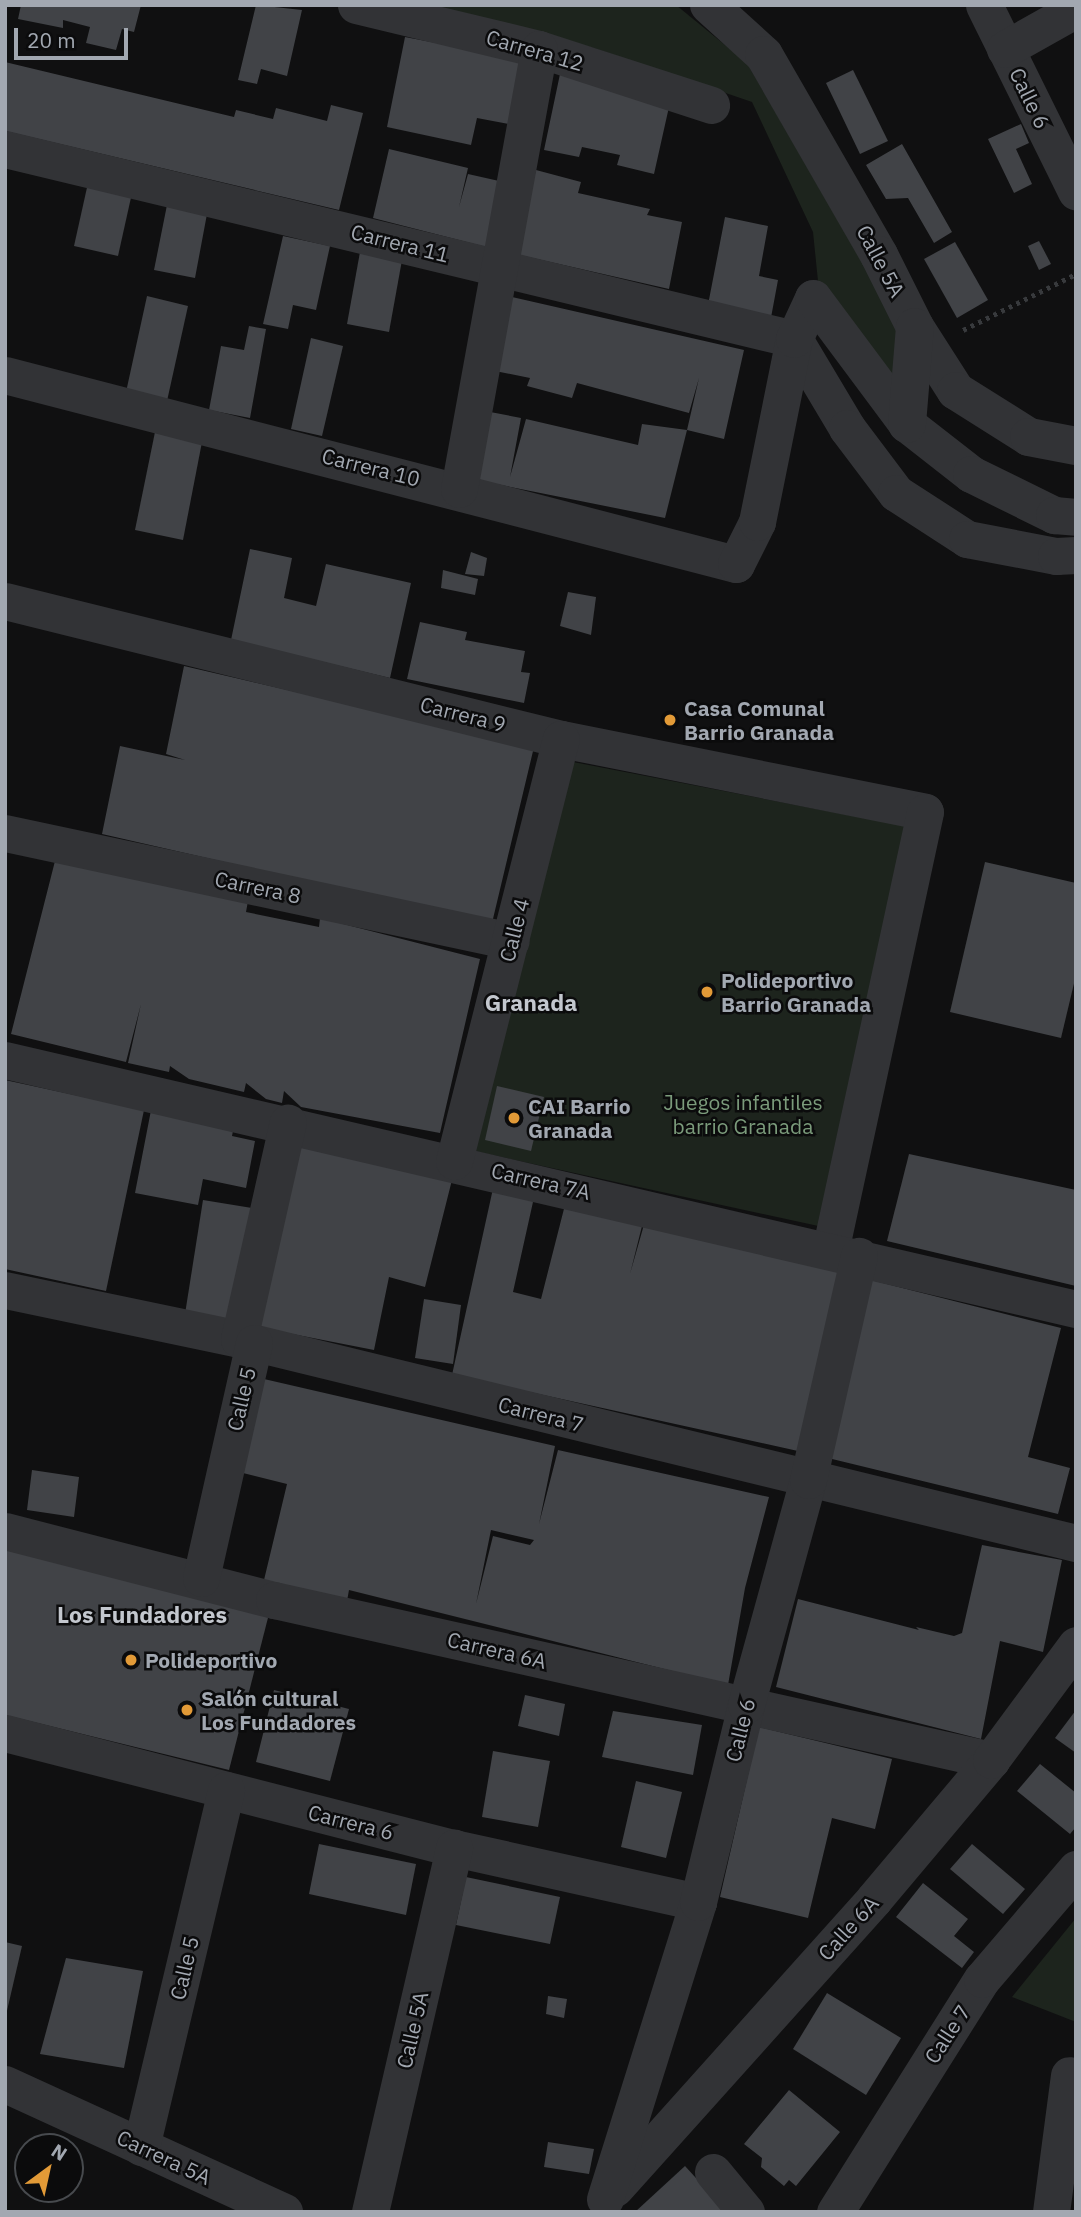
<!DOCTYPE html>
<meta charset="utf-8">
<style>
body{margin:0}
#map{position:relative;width:1081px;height:2217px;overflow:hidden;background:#101011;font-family:"IBM Plex Sans",sans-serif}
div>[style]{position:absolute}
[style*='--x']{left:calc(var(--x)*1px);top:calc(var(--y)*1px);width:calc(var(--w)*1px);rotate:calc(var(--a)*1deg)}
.green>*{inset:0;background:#1d241d}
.building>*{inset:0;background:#414347}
.path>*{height:4.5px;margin-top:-2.25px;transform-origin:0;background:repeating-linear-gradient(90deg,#383a3d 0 3.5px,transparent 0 8.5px)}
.minor>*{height:37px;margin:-18.5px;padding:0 18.5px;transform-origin:18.5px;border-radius:18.5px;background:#323336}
.tertiary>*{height:38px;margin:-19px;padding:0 19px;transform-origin:19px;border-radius:19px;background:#323336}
.dots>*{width:19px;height:19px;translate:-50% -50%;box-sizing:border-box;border:4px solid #0b0b0c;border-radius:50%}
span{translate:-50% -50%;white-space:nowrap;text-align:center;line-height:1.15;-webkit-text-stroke:5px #0b0b0c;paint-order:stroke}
.street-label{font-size:21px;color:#a2a8b1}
.poi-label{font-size:21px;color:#a2a8b1;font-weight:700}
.left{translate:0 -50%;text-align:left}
.park-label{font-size:21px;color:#7b9b7b}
.neighbourhood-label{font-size:23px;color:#c3c7ce;font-weight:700}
.frame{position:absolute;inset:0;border:7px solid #a2a8b1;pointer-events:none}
.north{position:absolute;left:14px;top:2133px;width:70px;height:70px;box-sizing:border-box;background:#0b0b0c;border:2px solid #474a4e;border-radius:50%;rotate:33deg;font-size:19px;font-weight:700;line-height:28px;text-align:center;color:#a2a8b1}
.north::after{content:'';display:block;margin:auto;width:24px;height:32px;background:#e29a37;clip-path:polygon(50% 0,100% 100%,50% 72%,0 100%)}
.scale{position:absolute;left:14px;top:28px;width:114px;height:32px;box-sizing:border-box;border:4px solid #a2a8b1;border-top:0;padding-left:9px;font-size:21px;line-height:24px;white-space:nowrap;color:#a2a8b1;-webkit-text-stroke:5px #0b0b0c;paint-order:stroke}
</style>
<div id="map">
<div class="green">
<i style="clip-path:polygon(426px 5px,676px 5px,747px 63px,902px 332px,899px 408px,819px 291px,813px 232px,752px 102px,594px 48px)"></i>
<i style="clip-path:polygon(573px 762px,936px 832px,846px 1232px,474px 1151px)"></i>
<i style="clip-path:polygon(1076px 1918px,1076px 2022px,1012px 1997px)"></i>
</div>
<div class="building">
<i style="clip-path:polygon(21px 5px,141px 5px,134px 32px,122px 29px,116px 50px,86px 43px,90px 27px,63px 20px,63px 28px,18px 19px)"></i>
<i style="clip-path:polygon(256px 5px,302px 10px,287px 76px,261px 69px,257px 84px,238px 80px)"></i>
<i style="clip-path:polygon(405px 37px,531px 61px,519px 126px,477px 118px,471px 145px,387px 127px)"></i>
<i style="clip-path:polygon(5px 62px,234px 117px,236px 110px,273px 119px,276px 108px,327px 121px,331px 105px,363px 113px,339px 210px,5px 131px)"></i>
<i style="clip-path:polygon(853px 70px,888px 141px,860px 154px,826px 83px)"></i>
<i style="clip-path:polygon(560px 74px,671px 98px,654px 174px,617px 165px,620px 155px,582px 147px,579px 157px,544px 150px)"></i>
<i style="clip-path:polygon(1021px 124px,1029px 143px,1016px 149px,1032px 184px,1014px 193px,988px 139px)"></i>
<i style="clip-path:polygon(902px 144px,952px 232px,934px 243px,908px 198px,886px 199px,866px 165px)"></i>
<i style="clip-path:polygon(389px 149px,468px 168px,459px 207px,468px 174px,508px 183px,494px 249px,373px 218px)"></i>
<i style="clip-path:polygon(536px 170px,581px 182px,578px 193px,650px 209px,647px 215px,682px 222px,669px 289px,515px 254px)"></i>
<i style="clip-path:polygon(88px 183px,132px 193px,118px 256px,74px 246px)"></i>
<i style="clip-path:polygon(167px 205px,207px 214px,195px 278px,154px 270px)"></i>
<i style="clip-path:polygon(725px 217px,768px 226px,759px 276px,778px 280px,770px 323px,707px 310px)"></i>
<i style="clip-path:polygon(283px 236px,330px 246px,316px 310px,293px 305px,288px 329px,263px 324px)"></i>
<i style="clip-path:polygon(1039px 241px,1051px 264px,1039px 270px,1028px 246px)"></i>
<i style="clip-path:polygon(955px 242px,988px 300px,957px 318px,924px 259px)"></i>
<i style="clip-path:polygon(360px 252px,402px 260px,389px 332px,347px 324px)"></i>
<i style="clip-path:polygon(147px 296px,188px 306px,167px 401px,126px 392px)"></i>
<i style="clip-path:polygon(512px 297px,744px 350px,724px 439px,687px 430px,699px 378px,689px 413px,577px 383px,572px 398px,527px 386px,530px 378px,495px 371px)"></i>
<i style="clip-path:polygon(249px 326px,266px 329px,250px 418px,209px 410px,221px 346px,244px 350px)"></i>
<i style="clip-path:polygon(311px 338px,343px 346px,322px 436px,291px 429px)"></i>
<i style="clip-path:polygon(485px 411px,521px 418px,510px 477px,526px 419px,638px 445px,642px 424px,687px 430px,665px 518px,471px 479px)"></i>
<i style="clip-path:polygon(155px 432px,202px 442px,183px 540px,135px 530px)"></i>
<i style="clip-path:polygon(250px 549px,292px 558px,284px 598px,316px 606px,326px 564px,411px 583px,390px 678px,231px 640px)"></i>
<i style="clip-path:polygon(471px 552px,487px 558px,484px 576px,465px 574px)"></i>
<i style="clip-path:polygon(443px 570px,478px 579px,475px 595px,441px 588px)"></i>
<i style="clip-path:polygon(568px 592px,596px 597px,591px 635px,560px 626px)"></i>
<i style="clip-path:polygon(420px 622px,467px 632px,465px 640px,525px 651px,521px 672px,530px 673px,524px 703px,407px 679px)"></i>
<i style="clip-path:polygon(184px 666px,534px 747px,492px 923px,102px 834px,120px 746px,185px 760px,166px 754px)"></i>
<i style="clip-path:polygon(55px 861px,248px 901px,246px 912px,319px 927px,320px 918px,480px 959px,440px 1133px,301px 1107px,284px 1091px,282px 1103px,266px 1099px,246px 1083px,244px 1092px,189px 1079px,170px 1066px,169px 1072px,128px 1063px,141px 1004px,126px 1062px,11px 1034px)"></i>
<i style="clip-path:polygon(985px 862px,1076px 883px,1076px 975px,1061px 1038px,950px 1012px)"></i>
<i style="clip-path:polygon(5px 1080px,144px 1110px,106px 1291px,5px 1269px)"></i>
<i style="clip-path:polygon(497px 1086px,544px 1097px,531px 1151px,485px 1140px)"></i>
<i style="clip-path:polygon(152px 1105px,235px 1121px,232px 1136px,255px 1141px,246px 1188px,203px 1179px,198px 1205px,135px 1193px)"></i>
<i style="clip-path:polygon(294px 1135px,453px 1176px,425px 1287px,389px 1277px,374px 1350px,252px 1326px)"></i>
<i style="clip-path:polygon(909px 1154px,1076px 1190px,1076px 1286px,887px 1241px)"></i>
<i style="clip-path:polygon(494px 1184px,535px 1193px,513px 1292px,541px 1299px,567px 1197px,644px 1218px,630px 1274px,647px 1214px,839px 1268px,798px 1451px,452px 1375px)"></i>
<i style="clip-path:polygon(203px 1200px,252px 1208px,234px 1322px,185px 1314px)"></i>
<i style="clip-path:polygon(871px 1280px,1061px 1328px,1028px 1457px,1070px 1468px,1058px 1514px,828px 1458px)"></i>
<i style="clip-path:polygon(424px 1299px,461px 1305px,453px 1364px,415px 1358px)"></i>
<i style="clip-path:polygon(evenodd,264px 1379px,555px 1446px,539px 1524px,558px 1450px,769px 1497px,745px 1588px,728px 1685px,349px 1590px,347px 1601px,264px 1580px,287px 1484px,243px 1473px,264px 1379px,491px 1530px,534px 1540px,530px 1545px,493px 1536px,476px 1604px,491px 1530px)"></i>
<i style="clip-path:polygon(32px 1470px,79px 1477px,74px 1517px,27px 1510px)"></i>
<i style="clip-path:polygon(5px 1541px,271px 1606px,229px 1770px,5px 1715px)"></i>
<i style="clip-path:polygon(982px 1545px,1062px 1560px,1043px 1652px,1000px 1641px,981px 1739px,776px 1687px,798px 1599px,919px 1630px,916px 1627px,954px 1636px,962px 1633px)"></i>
<i style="clip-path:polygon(274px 1690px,349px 1709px,330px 1781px,256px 1762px)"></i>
<i style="clip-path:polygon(525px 1695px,565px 1704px,559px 1736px,518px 1726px)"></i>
<i style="clip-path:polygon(1076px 1710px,1076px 1753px,1055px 1738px)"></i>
<i style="clip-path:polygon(613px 1711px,702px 1725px,693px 1775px,602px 1757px)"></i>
<i style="clip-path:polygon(759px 1727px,892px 1759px,875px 1829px,832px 1818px,808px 1918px,720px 1897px)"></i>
<i style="clip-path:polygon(493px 1751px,550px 1761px,538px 1827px,482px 1817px)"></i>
<i style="clip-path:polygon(1040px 1764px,1076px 1793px,1076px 1827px,1070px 1834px,1017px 1791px)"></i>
<i style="clip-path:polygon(636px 1781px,682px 1792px,666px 1858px,621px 1847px)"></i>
<i style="clip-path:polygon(319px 1844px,416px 1864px,406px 1915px,309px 1894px)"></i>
<i style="clip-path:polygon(972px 1844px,1025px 1889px,1003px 1914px,950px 1869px)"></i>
<i style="clip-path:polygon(466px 1877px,560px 1897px,550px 1944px,456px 1925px)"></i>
<i style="clip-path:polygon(923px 1883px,968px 1919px,954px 1936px,974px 1952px,962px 1968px,896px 1917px)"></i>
<i style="clip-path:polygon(5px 1942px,22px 1946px,6px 2015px,5px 2015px)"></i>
<i style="clip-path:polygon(66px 1958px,143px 1971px,124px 2068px,40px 2054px)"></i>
<i style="clip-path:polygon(827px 1993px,901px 2038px,866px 2095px,793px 2049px)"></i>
<i style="clip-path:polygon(548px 1996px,567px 1999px,564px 2018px,546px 2014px)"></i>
<i style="clip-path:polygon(789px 2090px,840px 2132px,796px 2186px,789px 2180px,784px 2186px,761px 2167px,762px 2158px,744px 2144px)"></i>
<i style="clip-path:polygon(548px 2142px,594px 2149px,589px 2174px,544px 2167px)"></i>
<i style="clip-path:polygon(685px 2166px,727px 2212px,635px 2212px)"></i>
</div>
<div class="path">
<i style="--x:963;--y:330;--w:126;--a:-26.4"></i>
</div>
<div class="minor">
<i style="--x:356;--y:5;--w:188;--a:13.5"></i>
<i style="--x:539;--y:49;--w:181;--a:18"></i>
<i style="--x:984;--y:5;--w:208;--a:63.7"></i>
<i style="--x:1005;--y:49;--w:81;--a:-29.4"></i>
<i style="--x:5;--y:149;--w:812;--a:13.54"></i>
<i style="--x:794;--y:339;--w:104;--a:59.2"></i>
<i style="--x:847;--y:428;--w:81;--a:53"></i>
<i style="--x:896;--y:493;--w:85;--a:32.9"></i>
<i style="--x:967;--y:539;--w:91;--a:10.8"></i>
<i style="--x:1056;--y:556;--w:20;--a:-3"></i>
<i style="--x:5;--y:375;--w:755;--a:14.5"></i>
<i style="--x:736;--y:564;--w:47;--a:-63.4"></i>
<i style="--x:757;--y:522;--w:187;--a:-78.6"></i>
<i style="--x:794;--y:339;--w:45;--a:-65.1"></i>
<i style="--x:813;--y:298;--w:157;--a:53.3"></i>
<i style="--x:907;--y:424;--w:81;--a:38"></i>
<i style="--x:971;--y:474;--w:93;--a:26.3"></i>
<i style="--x:1054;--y:515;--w:22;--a:5"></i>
<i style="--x:459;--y:489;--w:447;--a:-79.7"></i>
<i style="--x:5;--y:601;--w:573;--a:13.94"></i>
<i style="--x:561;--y:739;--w:371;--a:11.3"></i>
<i style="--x:925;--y:812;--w:448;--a:102.2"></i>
<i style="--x:5;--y:833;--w:517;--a:12.05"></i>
<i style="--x:5;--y:1060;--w:1100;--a:13.09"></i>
<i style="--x:454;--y:1161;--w:435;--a:-75.8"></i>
<i style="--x:5;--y:1290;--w:239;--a:11.8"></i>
<i style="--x:239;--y:1339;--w:862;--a:13.7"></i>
<i style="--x:239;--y:1339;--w:222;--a:-77.3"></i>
<i style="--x:5;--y:1531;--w:278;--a:14.4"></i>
<i style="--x:274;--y:1600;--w:735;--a:12.58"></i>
<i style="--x:201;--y:1578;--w:241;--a:-77.3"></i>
<i style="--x:5;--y:1733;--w:463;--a:14.4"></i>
<i style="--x:454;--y:1848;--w:250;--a:12.5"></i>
<i style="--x:5;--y:2084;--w:307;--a:24.6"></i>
<i style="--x:141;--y:2147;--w:367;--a:-76.6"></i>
<i style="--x:713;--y:2172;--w:52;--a:50.5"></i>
<i style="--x:615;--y:2188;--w:388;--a:-48.1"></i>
<i style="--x:874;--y:1899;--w:182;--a:-49.9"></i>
<i style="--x:991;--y:1760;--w:143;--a:-53.5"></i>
<i style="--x:605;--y:2199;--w:311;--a:-72.6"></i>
<i style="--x:698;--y:1902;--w:203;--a:-76.3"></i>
<i style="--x:746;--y:1705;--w:233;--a:-74.6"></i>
<i style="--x:808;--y:1480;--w:230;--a:-77.2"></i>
<i style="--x:370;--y:2212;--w:374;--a:-77"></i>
<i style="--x:835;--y:2212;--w:275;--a:-57.8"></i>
<i style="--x:982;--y:1979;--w:145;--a:-49.5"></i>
<i style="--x:1051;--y:2212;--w:138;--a:-82.5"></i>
</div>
<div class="tertiary">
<i style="--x:709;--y:5;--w:74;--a:42.3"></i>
<i style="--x:764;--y:55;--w:231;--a:60.1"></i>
<i style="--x:879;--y:255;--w:80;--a:63.4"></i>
<i style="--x:915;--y:327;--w:76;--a:57.4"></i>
<i style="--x:956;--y:391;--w:86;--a:32.2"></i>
<i style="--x:1029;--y:437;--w:48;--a:10.8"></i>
<i style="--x:907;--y:424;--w:97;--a:-85.3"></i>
</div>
<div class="dots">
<i style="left:670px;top:720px;background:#e29a37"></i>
<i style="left:707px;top:992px;background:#e29a37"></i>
<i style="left:514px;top:1118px;background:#e29a37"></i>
<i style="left:131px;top:1660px;background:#e29a37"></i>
<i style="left:187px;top:1710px;background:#e29a37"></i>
</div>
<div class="street-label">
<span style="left:535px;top:50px;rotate:16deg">Carrera 12</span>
<span style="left:1030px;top:98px;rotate:64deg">Calle 6</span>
<span style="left:400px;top:243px;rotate:14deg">Carrera 11</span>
<span style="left:881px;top:261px;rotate:62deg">Calle 5A</span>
<span style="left:371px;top:467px;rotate:14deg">Carrera 10</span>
<span style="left:463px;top:714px;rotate:14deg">Carrera 9</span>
<span style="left:258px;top:887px;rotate:12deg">Carrera 8</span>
<span style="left:514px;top:930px;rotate:-76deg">Calle 4</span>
<span style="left:541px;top:1181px;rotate:13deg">Carrera 7A</span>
<span style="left:241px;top:1399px;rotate:-77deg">Calle 5</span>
<span style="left:541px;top:1414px;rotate:14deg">Carrera 7</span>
<span style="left:497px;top:1650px;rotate:13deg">Carrera 6A</span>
<span style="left:740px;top:1730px;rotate:-76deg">Calle 6</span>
<span style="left:351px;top:1822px;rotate:14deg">Carrera 6</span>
<span style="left:848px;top:1928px;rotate:-48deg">Calle 6A</span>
<span style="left:184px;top:1968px;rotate:-77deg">Calle 5</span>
<span style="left:412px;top:2030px;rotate:-77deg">Calle 5A</span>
<span style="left:947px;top:2034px;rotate:-57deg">Calle 7</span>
<span style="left:164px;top:2157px;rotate:25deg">Carrera 5A</span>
</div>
<div class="poi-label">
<span class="left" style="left:684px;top:720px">Casa Comunal<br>Barrio Granada</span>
<span class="left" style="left:721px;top:992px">Polideportivo<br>Barrio Granada</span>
<span class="left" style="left:528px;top:1118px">CAI Barrio<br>Granada</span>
<span class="left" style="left:145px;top:1660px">Polideportivo</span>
<span class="left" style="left:201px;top:1710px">Salón cultural<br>Los Fundadores</span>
</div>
<div class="park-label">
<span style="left:743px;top:1114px">Juegos infantiles<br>barrio Granada</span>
</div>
<div class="neighbourhood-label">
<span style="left:531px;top:1002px">Granada</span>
<span style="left:142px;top:1614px">Los Fundadores</span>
</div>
<div class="frame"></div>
<div class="north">N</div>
<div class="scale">20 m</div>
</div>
